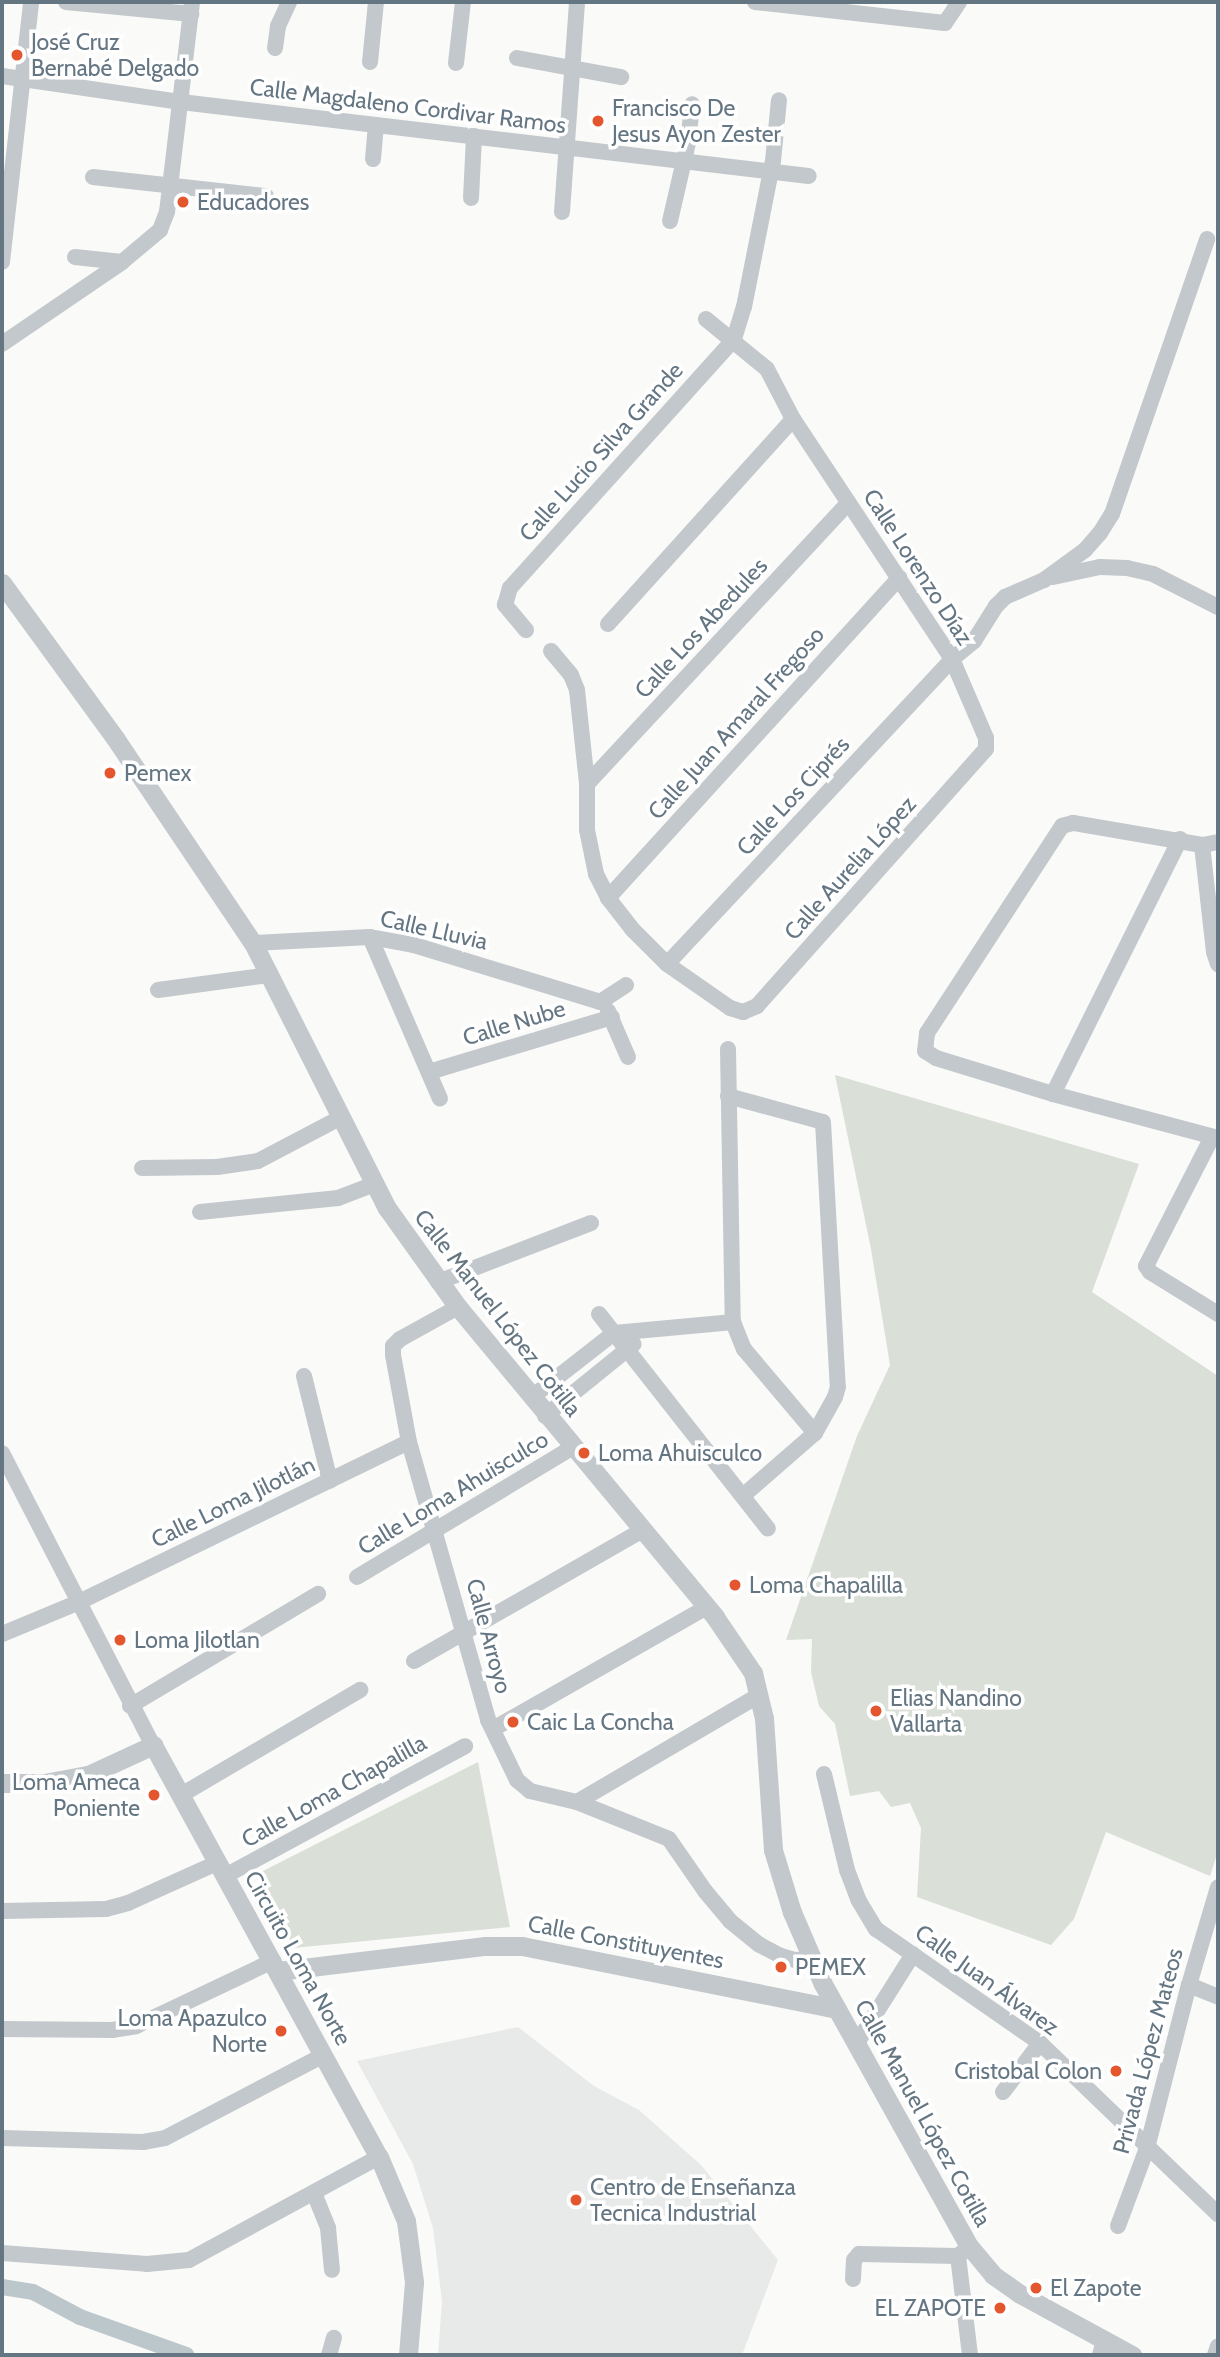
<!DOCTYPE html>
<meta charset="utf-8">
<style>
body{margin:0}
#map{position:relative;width:1220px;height:2357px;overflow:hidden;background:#fafaf8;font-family:Cabin,sans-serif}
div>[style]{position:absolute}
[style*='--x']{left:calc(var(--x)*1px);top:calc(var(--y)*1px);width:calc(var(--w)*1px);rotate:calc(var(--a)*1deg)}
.built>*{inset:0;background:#e8e9e9}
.green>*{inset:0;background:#dadfd7}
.canal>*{height:16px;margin:-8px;padding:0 8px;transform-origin:8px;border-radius:8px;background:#bbc7cb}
.minor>*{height:16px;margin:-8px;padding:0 8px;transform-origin:8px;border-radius:8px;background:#c3c8cc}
.tertiary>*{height:19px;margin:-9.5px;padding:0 9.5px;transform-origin:9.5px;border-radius:9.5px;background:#c3c8cc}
.dots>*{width:19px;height:19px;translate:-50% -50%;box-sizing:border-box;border:4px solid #fff;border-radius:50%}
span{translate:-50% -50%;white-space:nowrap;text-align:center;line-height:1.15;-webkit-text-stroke:7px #fff;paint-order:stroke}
.poi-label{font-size:23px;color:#657683}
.left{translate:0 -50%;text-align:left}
.right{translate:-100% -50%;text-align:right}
.street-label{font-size:23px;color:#657683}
.frame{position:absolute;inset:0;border:4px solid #657683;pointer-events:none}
</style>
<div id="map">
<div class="built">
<i style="clip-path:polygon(518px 2027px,594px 2086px,639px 2110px,701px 2165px,778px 2260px,742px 2355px,438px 2355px,442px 2301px,433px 2228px,413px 2164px,357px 2061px)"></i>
</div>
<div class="green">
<i style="clip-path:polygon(835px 1075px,1139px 1164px,1092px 1292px,1218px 1376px,1218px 1851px,1210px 1876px,1106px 1832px,1074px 1919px,1051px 1945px,917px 1897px,921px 1828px,910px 1803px,891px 1807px,879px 1791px,850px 1796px,835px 1724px,819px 1706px,811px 1672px,812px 1639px,786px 1640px,857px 1436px,890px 1365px,871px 1249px)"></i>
<i style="clip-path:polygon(478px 1762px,510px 1927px,293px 1948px,261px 1872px)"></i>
</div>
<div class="canal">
<i style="--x:2;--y:2287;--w:31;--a:9"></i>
<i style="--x:33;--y:2292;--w:53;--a:28"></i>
<i style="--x:80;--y:2317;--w:113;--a:19.7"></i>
</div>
<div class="minor">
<i style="--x:66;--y:2;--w:126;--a:5.5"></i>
<i style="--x:755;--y:2;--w:191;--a:6.3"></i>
<i style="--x:945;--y:23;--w:25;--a:-56"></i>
<i style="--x:275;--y:48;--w:22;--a:-82"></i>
<i style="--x:278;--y:26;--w:26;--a:-65"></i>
<i style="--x:517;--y:58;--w:106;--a:10.4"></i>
<i style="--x:370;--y:62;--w:60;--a:-84.3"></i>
<i style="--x:456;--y:63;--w:61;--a:-83.5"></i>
<i style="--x:2;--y:76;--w:181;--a:8.3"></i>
<i style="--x:181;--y:102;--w:632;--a:6.72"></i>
<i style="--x:373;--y:159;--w:34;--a:-85"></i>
<i style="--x:93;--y:177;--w:174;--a:6.3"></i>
<i style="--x:471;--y:198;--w:62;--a:-87.2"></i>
<i style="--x:562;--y:212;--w:211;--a:-85.9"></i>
<i style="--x:670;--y:221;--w:80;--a:-77"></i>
<i style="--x:688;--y:143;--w:39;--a:-84"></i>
<i style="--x:75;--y:257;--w:47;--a:6.1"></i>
<i style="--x:2;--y:262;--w:262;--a:-83.6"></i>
<i style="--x:2;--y:344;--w:145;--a:-34.3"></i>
<i style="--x:122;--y:262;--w:50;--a:-40.1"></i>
<i style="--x:160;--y:230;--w:19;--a:-69"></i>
<i style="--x:167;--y:212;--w:211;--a:-83.2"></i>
<i style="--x:1053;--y:577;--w:48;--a:-12"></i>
<i style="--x:1100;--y:567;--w:27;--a:2"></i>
<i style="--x:1127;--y:568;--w:27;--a:13"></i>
<i style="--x:1153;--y:574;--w:73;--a:26.9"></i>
<i style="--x:608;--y:624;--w:276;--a:-47.9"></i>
<i style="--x:526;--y:630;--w:33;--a:-130"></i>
<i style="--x:505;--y:605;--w:18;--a:-74"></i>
<i style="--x:510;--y:588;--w:335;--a:-48"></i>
<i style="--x:734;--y:339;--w:34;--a:-73"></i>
<i style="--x:744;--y:307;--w:149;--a:-78.8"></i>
<i style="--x:773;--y:161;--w:61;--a:-84.4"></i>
<i style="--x:551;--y:651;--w:31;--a:50"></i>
<i style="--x:571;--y:675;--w:16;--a:68"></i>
<i style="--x:577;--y:690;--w:95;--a:83.9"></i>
<i style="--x:587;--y:784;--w:46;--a:90"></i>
<i style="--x:587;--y:830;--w:45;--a:78.4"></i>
<i style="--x:596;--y:874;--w:27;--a:63"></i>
<i style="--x:608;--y:898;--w:39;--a:52"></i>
<i style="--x:632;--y:929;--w:49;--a:45"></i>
<i style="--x:667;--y:964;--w:77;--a:34.9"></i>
<i style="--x:730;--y:1008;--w:14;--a:17"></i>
<i style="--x:743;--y:1012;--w:15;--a:-23"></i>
<i style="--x:757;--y:1006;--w:344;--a:-48.3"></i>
<i style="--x:986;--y:749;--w:11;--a:-90"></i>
<i style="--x:986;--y:738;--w:86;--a:-113.3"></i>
<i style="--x:952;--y:659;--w:288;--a:-123.5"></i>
<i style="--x:793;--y:419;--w:56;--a:-117.5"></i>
<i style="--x:767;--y:369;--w:79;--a:-140.7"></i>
<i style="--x:587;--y:784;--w:384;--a:-47.1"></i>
<i style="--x:1218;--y:842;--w:16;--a:169"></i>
<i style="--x:1202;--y:845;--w:131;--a:-170.3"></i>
<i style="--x:1073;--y:823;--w:11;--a:165"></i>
<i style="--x:1062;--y:826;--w:247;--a:123.1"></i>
<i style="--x:927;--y:1033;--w:18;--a:96"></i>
<i style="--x:925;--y:1051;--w:13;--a:32"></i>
<i style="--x:936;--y:1058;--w:122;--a:17.1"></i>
<i style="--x:1053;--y:1094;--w:171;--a:14.9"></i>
<i style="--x:1202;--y:845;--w:108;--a:83.6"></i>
<i style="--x:1214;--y:952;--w:13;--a:72"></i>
<i style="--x:608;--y:898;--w:433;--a:-47.7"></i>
<i style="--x:370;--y:937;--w:176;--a:66.6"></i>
<i style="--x:253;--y:943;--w:117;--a:-2.9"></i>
<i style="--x:370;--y:937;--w:45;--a:10.3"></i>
<i style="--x:414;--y:945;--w:195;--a:17"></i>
<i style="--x:667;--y:964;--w:417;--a:-46.9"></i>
<i style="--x:952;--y:659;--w:28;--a:-39"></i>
<i style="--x:974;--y:641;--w:41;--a:-57.8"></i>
<i style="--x:996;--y:606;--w:13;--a:-45"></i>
<i style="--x:1005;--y:597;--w:43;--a:-23.6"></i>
<i style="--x:1044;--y:580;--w:51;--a:-36.2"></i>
<i style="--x:1085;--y:550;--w:23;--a:-49"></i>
<i style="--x:1100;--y:533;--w:22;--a:-58"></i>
<i style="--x:1112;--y:514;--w:291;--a:-70.9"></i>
<i style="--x:158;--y:990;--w:112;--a:-7.7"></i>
<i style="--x:600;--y:1002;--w:31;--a:-33"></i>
<i style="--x:608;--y:1011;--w:50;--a:66.5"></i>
<i style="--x:728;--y:1049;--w:273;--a:89"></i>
<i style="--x:733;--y:1322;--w:29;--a:68"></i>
<i style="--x:744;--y:1349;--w:110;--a:49.8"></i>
<i style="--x:429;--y:1072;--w:191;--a:-16.7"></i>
<i style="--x:1053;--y:1094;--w:285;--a:-63.5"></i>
<i style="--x:728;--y:1096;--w:98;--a:15.3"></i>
<i style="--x:823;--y:1122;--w:265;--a:86.8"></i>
<i style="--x:838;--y:1387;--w:10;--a:107"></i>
<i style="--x:835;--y:1397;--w:41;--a:119.1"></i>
<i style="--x:815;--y:1433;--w:94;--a:138.9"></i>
<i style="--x:1212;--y:1137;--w:145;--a:117.1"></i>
<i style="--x:1146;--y:1266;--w:7;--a:56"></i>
<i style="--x:1150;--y:1272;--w:80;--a:31.7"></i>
<i style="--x:142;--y:1168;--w:75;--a:-0.8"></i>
<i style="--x:217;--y:1167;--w:41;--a:-8.3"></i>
<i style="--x:258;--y:1161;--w:93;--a:-27.7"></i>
<i style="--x:200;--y:1212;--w:139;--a:-5.8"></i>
<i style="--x:338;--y:1198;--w:40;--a:-21"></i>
<i style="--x:438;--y:1282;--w:164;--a:-21.1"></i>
<i style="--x:458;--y:1307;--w:66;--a:151.1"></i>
<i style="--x:400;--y:1339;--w:10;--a:135"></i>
<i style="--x:393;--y:1346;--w:9;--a:90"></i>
<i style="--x:393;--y:1355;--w:88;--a:79.6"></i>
<i style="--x:409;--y:1442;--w:289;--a:74.1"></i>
<i style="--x:488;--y:1720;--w:67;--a:64.2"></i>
<i style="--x:517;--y:1780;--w:17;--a:40"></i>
<i style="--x:530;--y:1791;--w:48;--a:13.2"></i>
<i style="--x:577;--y:1802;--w:99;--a:21.9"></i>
<i style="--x:669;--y:1839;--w:63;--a:55.3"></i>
<i style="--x:705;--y:1891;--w:39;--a:50"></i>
<i style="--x:730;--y:1921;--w:38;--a:39"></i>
<i style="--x:760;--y:1945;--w:24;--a:28"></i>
<i style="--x:781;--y:1956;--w:15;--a:16"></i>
<i style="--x:795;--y:1960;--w:17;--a:-3"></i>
<i style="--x:599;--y:1314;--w:273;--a:51.8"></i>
<i style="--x:304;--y:1376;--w:108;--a:76.1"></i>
<i style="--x:532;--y:1397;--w:104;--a:-38"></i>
<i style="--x:614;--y:1333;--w:120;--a:-5.3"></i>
<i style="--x:545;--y:1416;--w:114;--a:-39"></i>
<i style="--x:2;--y:1453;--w:329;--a:62.7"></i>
<i style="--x:357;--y:1577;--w:251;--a:-31"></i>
<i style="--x:2;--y:1634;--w:81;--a:-22.5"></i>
<i style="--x:77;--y:1603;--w:369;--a:-25.9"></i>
<i style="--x:414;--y:1661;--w:264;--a:-29.8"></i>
<i style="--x:130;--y:1706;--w:219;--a:-30.8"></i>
<i style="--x:493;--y:1729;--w:246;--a:-29.7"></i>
<i style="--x:824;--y:1774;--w:99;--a:76.5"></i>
<i style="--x:847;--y:1870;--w:33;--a:69"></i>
<i style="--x:859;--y:1901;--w:33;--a:59"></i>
<i style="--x:876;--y:1929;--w:200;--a:34.8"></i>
<i style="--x:1040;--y:2043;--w:247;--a:43.9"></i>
<i style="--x:181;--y:1795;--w:208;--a:-30.4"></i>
<i style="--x:577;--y:1802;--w:210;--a:-30.4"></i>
<i style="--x:225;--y:1876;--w:273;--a:-28.4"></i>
<i style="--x:2;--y:1911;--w:104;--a:-1.1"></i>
<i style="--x:106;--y:1909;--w:23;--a:-15"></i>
<i style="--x:128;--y:1903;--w:98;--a:-24.2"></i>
<i style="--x:1189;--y:1985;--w:31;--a:22"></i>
<i style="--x:2;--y:2029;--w:110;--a:0.5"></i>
<i style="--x:112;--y:2030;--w:24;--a:-9"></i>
<i style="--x:136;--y:2026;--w:152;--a:-25.4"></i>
<i style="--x:857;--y:2043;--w:105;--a:-57.8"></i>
<i style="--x:1003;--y:2092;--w:61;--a:-52.9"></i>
<i style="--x:2;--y:2138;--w:141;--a:1.6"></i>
<i style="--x:143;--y:2142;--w:22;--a:-10"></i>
<i style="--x:165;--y:2138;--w:179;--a:-27.6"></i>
<i style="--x:314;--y:2193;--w:38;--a:68"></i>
<i style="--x:328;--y:2228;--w:42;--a:84.6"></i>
<i style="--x:1118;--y:2226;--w:83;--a:-69.6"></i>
<i style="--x:1147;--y:2148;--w:168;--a:-75.6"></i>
<i style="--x:1189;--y:1985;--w:102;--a:-73.5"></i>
<i style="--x:965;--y:2250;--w:9;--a:139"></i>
<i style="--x:958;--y:2256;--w:100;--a:83.1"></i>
<i style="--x:2;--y:2253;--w:145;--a:4.3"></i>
<i style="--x:147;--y:2264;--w:42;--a:-5.4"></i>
<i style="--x:189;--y:2260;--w:216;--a:-28.5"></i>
<i style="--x:853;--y:2279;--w:19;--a:-87"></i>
<i style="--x:854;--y:2260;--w:8;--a:-50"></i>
<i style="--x:859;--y:2254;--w:99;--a:1.2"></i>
<i style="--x:329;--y:2355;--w:18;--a:-74"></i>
<i style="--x:1100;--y:2355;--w:15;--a:-74"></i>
<i style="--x:1215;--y:2355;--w:9;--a:-72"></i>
</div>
<div class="tertiary">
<i style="--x:2;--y:583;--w:192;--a:53.9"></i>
<i style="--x:115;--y:738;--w:247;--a:56.1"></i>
<i style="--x:253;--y:943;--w:297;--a:63.2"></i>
<i style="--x:387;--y:1208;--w:122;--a:54.4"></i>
<i style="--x:458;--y:1307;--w:403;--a:50.3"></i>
<i style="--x:715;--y:1617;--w:68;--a:55.8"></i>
<i style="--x:753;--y:1673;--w:46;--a:76.3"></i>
<i style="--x:764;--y:1718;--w:132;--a:86.1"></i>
<i style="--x:773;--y:1850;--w:65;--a:73"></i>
<i style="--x:792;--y:1912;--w:78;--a:66.7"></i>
<i style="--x:823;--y:1984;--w:300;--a:60.9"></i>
<i style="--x:969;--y:2246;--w:38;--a:50"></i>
<i style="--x:993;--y:2275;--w:33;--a:35"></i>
<i style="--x:1020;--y:2294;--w:128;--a:28.6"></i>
<i style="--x:2;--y:1783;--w:42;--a:0"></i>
<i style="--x:44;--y:1783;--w:45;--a:-10.3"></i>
<i style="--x:88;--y:1775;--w:72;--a:-24.8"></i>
<i style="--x:153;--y:1745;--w:470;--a:61.3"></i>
<i style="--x:379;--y:2157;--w:69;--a:67.1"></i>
<i style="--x:406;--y:2221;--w:62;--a:82.5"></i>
<i style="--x:414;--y:2282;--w:73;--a:94.7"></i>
<i style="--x:278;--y:1971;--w:209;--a:-6.9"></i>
<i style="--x:485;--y:1946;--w:37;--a:0"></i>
<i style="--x:522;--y:1946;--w:321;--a:11.3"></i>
</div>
<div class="dots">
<i style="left:17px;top:55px;background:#e4572e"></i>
<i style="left:598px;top:121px;background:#e4572e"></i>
<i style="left:183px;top:202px;background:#e4572e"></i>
<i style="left:110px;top:773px;background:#e4572e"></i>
<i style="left:584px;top:1453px;background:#e4572e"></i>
<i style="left:735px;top:1585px;background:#e4572e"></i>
<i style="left:120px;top:1640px;background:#e4572e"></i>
<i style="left:876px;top:1711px;background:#e4572e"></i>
<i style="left:513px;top:1722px;background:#e4572e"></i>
<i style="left:154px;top:1795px;background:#e4572e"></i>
<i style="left:781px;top:1967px;background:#e4572e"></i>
<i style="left:281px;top:2031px;background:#e4572e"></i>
<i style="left:1116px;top:2071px;background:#e4572e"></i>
<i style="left:576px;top:2200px;background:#e4572e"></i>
<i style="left:1036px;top:2288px;background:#e4572e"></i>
<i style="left:1000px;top:2308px;background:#e4572e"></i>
</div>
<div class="poi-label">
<span class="left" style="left:31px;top:55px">José Cruz<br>Bernabé Delgado</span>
<span class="left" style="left:612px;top:121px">Francisco De<br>Jesus Ayon Zester</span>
<span class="left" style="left:197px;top:202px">Educadores</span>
<span class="left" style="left:124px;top:773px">Pemex</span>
<span class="left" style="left:598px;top:1453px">Loma Ahuisculco</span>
<span class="left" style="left:749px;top:1585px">Loma Chapalilla</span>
<span class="left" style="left:134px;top:1640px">Loma Jilotlan</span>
<span class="left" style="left:890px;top:1711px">Elias Nandino<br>Vallarta</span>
<span class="left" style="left:527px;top:1722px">Caic La Concha</span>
<span class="right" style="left:140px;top:1795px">Loma Ameca<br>Poniente</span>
<span class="left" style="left:795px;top:1967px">PEMEX</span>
<span class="right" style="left:267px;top:2031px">Loma Apazulco<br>Norte</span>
<span class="right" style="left:1102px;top:2071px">Cristobal Colon</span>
<span class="left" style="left:590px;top:2200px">Centro de Enseñanza<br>Tecnica Industrial</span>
<span class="left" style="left:1050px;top:2288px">El Zapote</span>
<span class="right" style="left:986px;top:2308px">EL ZAPOTE</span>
</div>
<div class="street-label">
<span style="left:408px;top:106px;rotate:7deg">Calle Magdaleno Cordivar Ramos</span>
<span style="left:601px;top:452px;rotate:-48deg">Calle Lucio Silva Grande</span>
<span style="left:918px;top:567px;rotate:57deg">Calle Lorenzo Díaz</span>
<span style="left:701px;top:628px;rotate:-47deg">Calle Los Abedules</span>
<span style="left:736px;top:723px;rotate:-48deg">Calle Juan Amaral Fregoso</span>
<span style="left:793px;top:796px;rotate:-47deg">Calle Los Ciprés</span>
<span style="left:850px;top:868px;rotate:-48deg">Calle Aurelia López</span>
<span style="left:434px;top:930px;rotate:13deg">Calle Lluvia</span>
<span style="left:514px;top:1023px;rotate:-17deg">Calle Nube</span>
<span style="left:498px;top:1313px;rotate:52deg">Calle Manuel López Cotilla</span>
<span style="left:453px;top:1493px;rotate:-31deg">Calle Loma Ahuisculco</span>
<span style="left:233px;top:1502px;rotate:-26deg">Calle Loma Jilotlán</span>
<span style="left:489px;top:1636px;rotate:75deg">Calle Arroyo</span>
<span style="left:334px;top:1791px;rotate:-29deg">Calle Loma Chapalilla</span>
<span style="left:626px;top:1942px;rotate:11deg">Calle Constituyentes</span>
<span style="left:298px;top:1958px;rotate:61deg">Circuito Loma Norte</span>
<span style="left:987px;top:1980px;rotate:36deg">Calle Juan Álvarez</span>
<span style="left:1148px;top:2051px;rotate:-75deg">Privada López Mateos</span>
<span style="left:923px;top:2113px;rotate:61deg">Calle Manuel López Cotilla</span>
</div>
<div class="frame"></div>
</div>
